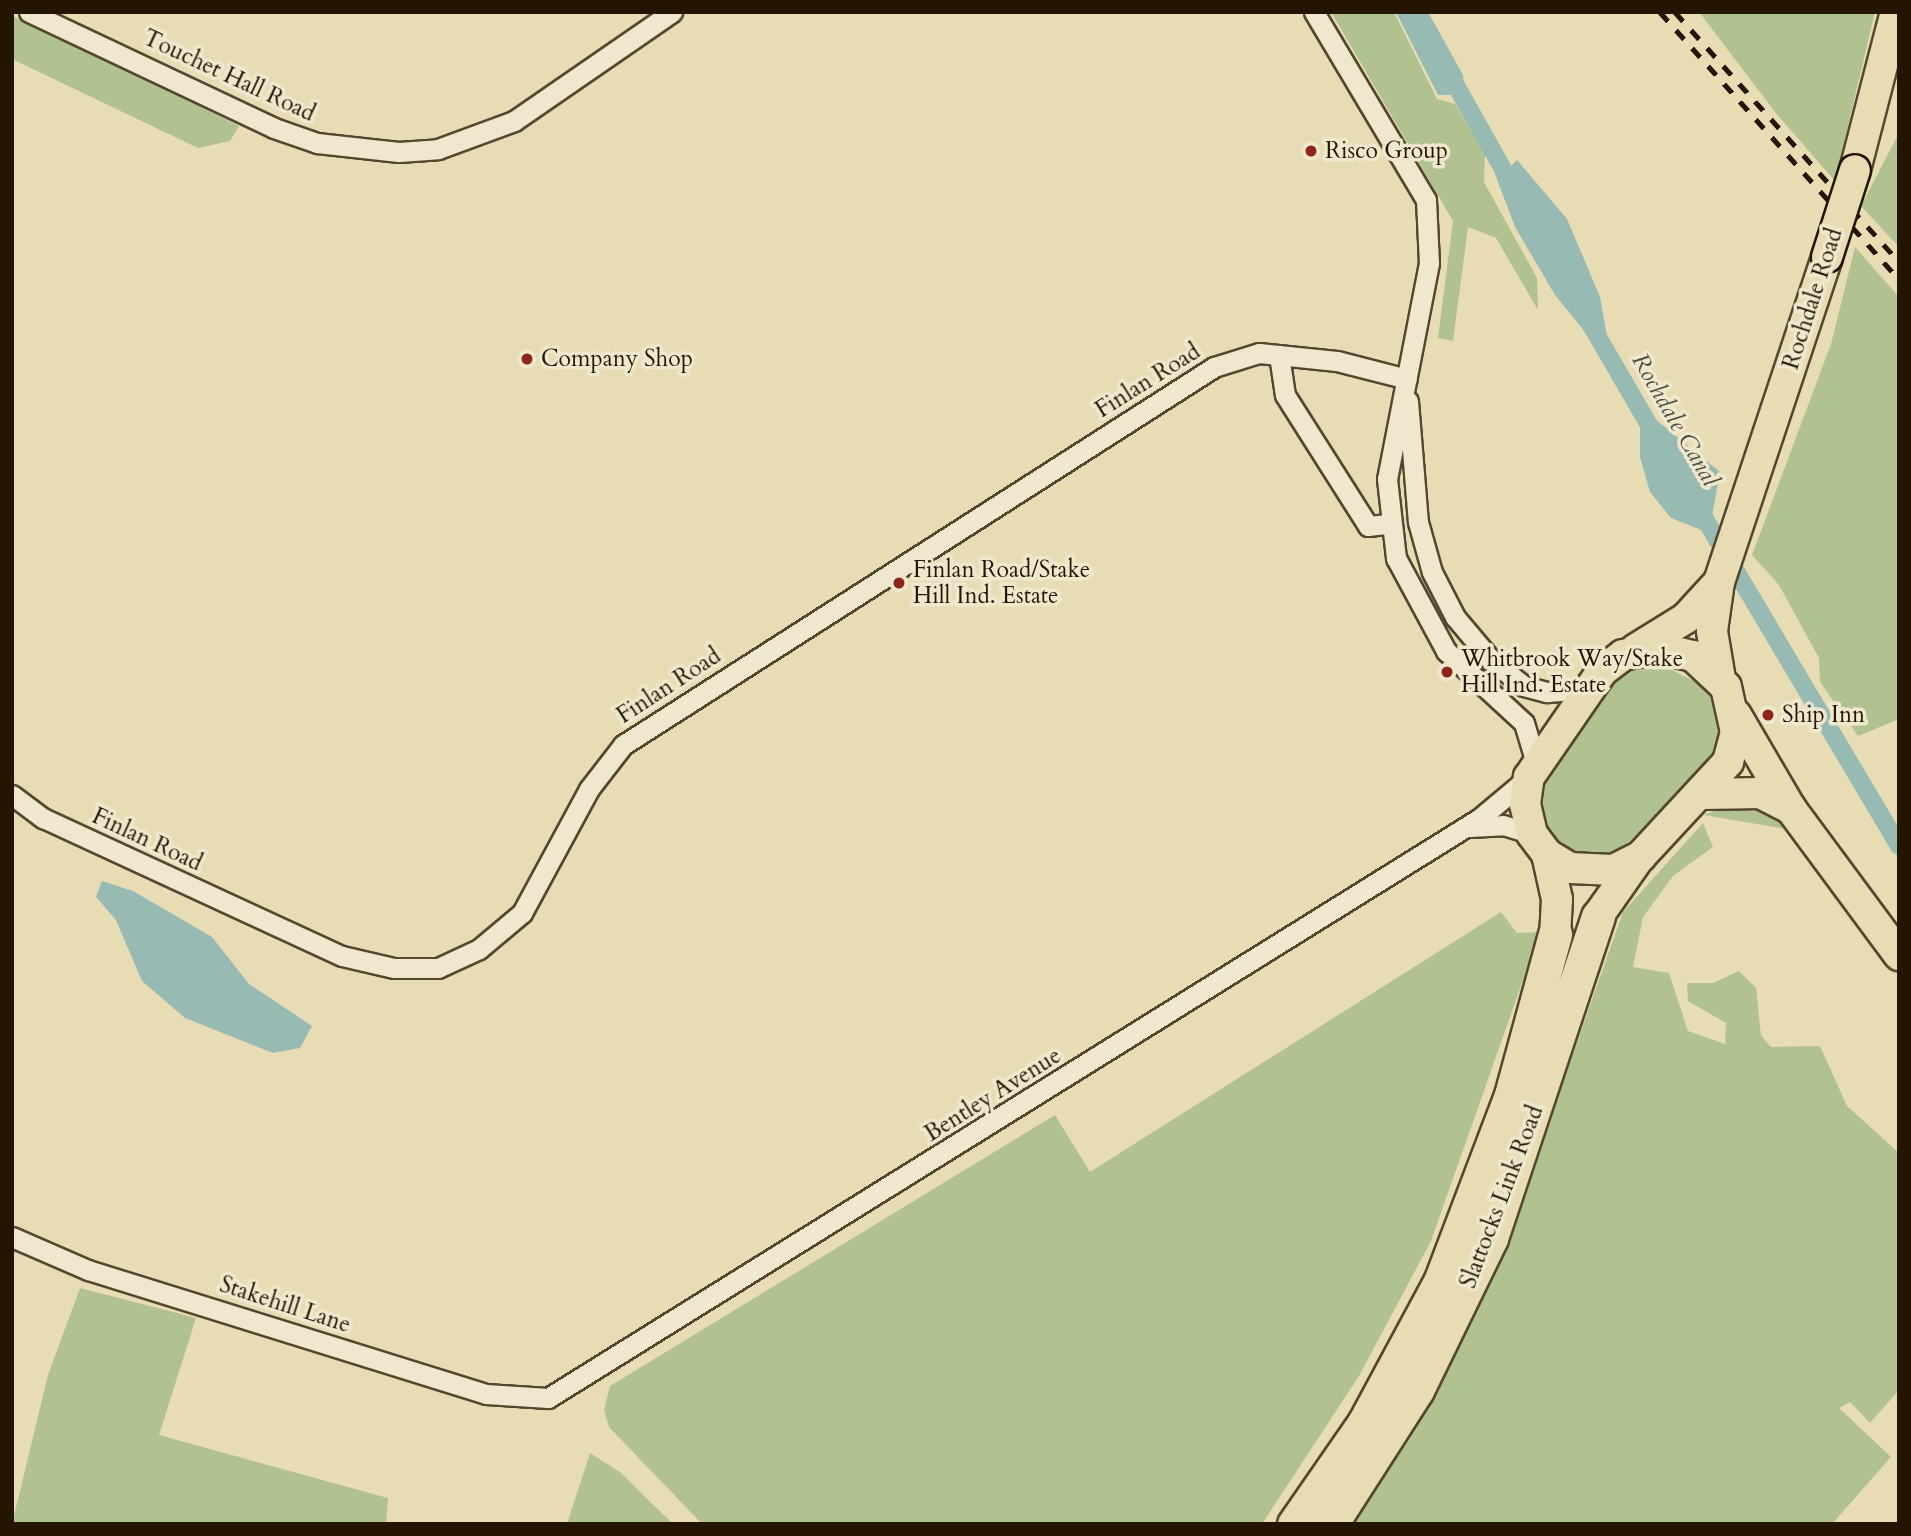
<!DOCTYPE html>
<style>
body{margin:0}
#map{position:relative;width:1911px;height:1536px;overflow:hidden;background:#e7dcb3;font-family:Cardo,serif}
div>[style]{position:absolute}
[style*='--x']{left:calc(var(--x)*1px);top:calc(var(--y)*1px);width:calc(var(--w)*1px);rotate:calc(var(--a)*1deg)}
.green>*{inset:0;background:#b1c290}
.water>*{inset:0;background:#97bab2}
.canal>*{height:18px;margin:-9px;padding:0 9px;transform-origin:9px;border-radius:9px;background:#97bab2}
.roads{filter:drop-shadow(2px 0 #55472e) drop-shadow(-2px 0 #55472e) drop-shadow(0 2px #55472e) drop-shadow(0 -2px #55472e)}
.minor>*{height:19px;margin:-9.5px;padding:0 9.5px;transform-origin:9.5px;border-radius:9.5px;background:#efe8ce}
.primary>*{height:30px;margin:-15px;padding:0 15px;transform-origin:15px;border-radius:15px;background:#e7dcb3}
.motorway>*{height:33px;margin:-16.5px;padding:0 16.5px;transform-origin:16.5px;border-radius:16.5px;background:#e7dcb3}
.rail>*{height:5px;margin-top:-2.5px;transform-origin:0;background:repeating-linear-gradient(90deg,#241501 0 12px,transparent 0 24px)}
.bridges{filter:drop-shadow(2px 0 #241501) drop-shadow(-2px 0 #241501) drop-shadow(0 2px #241501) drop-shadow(0 -2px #241501)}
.primary-bridge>*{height:30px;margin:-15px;padding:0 15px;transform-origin:15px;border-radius:15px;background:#e7dcb3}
.dots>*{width:19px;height:19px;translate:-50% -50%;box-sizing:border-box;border:4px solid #efe8ce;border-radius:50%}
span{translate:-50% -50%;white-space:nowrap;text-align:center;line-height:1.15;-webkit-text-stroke:7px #efe8ce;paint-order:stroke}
.street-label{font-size:23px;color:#241501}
.poi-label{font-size:23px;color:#241501}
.left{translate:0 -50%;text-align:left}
.water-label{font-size:24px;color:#4c4f3f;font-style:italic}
.frame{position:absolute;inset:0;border:14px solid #241501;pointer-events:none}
</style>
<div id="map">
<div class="green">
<i style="clip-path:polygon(1331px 12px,1394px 12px,1437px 99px,1455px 104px,1485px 153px,1484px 182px,1537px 278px,1538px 310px,1496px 238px,1468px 227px,1453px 341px,1438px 338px,1453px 221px)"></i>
<i style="clip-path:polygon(1699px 12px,1875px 12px,1835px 181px,1775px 112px)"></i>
<i style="clip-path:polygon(12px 16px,40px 28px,239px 126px,230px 141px,198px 148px,12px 59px)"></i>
<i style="clip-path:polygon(1899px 133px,1899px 247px,1861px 206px)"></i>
<i style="clip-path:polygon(1855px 247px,1899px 297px,1899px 719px,1858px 736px,1820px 682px,1819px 658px,1779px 585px,1752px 555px,1831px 344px)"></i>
<i style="clip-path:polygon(1660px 664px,1708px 688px,1719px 728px,1713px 763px,1613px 857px,1589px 861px,1562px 852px,1537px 807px,1544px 778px,1610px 683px,1631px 669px)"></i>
<i style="clip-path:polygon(1733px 803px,1754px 805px,1791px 830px,1704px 815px)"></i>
<i style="clip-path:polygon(1703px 823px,1713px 847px,1673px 876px,1643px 917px,1633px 967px,1669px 973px,1688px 1031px,1725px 1044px,1726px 1023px,1688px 1001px,1687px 983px,1713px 983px,1739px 971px,1756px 988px,1761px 1035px,1771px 1047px,1820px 1046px,1847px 1106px,1899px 1153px,1899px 1390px,1870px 1423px,1850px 1402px,1839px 1408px,1891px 1457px,1832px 1524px,1352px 1524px,1413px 1432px,1497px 1269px,1623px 912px)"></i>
<i style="clip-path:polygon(1501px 912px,1517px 933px,1540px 932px,1431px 1241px,1359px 1376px,1262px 1524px,702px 1524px,609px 1427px,604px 1410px,610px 1386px,1055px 1115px,1090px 1172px)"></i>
<i style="clip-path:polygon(80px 1288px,196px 1318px,159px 1435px,388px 1498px,386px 1524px,12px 1524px,48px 1375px)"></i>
<i style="clip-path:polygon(590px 1453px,621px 1473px,673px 1524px,567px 1524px)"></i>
</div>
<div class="water">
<i style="clip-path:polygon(1396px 12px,1428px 12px,1463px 75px,1464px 95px,1438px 95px)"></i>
<i style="clip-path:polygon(1500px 151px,1511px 166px,1517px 160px,1567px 219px,1600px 297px,1608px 342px,1598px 348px,1555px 295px,1515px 227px,1489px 158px)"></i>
<i style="clip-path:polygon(1649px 414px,1720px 472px,1709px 533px,1671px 518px,1650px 492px,1640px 457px,1640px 420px)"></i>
<i style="clip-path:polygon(102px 881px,133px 891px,212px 937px,249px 984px,312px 1026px,300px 1048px,273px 1053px,185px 1018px,142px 981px,116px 920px,96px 897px)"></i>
</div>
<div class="canal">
<i style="--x:1450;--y:75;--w:116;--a:60.6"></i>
<i style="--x:1591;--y:325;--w:129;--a:59.9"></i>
<i style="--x:1699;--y:509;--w:392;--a:59.3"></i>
</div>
<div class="roads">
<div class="minor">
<i style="--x:29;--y:12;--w:271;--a:25.3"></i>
<i style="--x:274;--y:128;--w:46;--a:19.2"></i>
<i style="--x:317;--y:143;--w:82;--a:6.3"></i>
<i style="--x:399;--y:152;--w:39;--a:-4"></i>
<i style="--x:438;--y:149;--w:81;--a:-20.2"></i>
<i style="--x:514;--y:121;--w:192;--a:-34.6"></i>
<i style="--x:1314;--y:12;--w:219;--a:59.2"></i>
<i style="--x:1426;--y:200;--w:63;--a:87.3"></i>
<i style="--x:1429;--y:263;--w:220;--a:101"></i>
<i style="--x:1387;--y:479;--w:80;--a:83.5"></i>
<i style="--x:1396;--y:558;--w:106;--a:61.7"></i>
<i style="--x:1446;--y:651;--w:106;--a:42.7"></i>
<i style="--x:1524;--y:723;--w:42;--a:73.3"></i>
<i style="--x:1279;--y:355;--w:40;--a:81.5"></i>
<i style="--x:1285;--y:395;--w:155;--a:57.6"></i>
<i style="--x:1368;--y:526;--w:20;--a:-6"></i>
<i style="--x:1408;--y:401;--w:121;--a:85.3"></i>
<i style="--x:1418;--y:522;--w:52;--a:74.4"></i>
<i style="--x:1432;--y:572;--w:51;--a:62.9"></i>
<i style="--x:1455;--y:617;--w:57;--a:49.9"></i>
<i style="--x:1492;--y:661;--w:41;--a:38"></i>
<i style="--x:1524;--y:686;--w:24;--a:15"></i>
<i style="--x:1547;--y:692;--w:41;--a:-4.2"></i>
<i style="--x:12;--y:795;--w:39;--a:37"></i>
<i style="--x:43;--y:818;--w:329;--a:24.8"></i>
<i style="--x:342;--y:956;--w:53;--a:13"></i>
<i style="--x:394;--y:968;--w:44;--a:0"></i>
<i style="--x:438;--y:968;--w:45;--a:-24.9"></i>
<i style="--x:479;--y:949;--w:56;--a:-39.9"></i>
<i style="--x:522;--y:913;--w:141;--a:-61.6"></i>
<i style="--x:589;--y:789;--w:56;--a:-52.3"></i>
<i style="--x:623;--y:745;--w:702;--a:-32.6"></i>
<i style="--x:1214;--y:367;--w:47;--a:-17.3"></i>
<i style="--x:1259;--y:353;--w:78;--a:5.9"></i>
<i style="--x:1337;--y:361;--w:72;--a:14.4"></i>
<i style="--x:1470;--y:827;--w:33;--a:-3"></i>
<i style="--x:1503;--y:825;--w:30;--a:17"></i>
<i style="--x:12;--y:1237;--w:83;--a:23.5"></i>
<i style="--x:88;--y:1270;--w:417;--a:17.3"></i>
<i style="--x:486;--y:1394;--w:62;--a:3.7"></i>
<i style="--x:548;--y:1398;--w:1098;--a:-31.89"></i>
<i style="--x:1480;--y:818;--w:64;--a:-39.9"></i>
</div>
<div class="primary">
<i style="--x:1855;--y:170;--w:163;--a:-75.5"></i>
<i style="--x:1658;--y:648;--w:36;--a:13"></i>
<i style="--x:1693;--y:656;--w:45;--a:43.2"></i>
<i style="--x:1726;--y:687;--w:46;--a:77.5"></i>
<i style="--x:1736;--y:732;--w:31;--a:105"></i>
<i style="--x:1728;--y:762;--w:128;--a:132.8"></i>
<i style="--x:1641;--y:856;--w:31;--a:153"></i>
<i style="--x:1613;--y:870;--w:43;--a:-177.3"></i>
<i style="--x:1570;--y:868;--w:27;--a:-149"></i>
<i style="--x:1547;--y:854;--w:25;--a:-127"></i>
<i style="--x:1532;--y:834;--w:31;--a:-103"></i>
<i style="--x:1525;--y:804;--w:27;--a:-82"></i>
<i style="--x:1529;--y:777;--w:129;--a:-55.4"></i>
<i style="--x:1602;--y:671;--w:26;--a:-37"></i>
<i style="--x:1623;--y:655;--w:36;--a:-11"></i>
<i style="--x:1636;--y:649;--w:59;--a:-31.8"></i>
<i style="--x:1686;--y:618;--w:49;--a:-47.5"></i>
<i style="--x:1720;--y:679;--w:49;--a:-99.5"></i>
<i style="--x:1712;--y:631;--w:49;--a:-81.9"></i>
<i style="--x:1719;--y:582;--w:342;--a:-71.6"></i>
<i style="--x:1736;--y:715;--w:109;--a:59.7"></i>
<i style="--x:1791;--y:809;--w:182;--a:53.5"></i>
<i style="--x:1704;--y:794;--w:56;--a:-1"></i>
<i style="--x:1760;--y:793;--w:35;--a:27"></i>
<i style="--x:1547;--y:854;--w:46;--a:77.5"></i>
<i style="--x:1557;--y:899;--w:35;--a:93"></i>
<i style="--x:1598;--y:916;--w:70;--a:-54.9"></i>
</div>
<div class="motorway">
<i style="--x:1294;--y:1524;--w:123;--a:-55.3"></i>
<i style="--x:1364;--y:1423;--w:160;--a:-61.7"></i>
<i style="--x:1440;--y:1282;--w:200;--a:-69.2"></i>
<i style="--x:1511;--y:1095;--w:167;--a:-74.7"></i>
<i style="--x:1331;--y:1524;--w:159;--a:-57.3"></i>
<i style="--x:1417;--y:1390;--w:169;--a:-64"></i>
<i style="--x:1491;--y:1238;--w:339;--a:-71.6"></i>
</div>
</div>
<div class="rail">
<i style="--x:1660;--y:12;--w:358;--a:48.2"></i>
<i style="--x:1675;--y:12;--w:336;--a:48.1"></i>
</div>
<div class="bridges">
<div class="primary-bridge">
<i style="--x:1827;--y:257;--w:91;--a:-72.2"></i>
</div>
</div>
<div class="dots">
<i style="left:1311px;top:151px;background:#8f2418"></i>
<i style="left:527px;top:359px;background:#8f2418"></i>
<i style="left:899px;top:583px;background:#8f2418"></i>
<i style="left:1447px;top:672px;background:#8f2418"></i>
<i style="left:1768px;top:715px;background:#8f2418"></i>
</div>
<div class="street-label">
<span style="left:229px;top:76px;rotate:25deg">Touchet Hall Road</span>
<span style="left:1813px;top:299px;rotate:-72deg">Rochdale Road</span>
<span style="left:1148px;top:381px;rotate:-32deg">Finlan Road</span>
<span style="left:669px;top:686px;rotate:-33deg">Finlan Road</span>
<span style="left:147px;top:840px;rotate:25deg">Finlan Road</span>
<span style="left:993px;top:1095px;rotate:-32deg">Bentley Avenue</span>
<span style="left:1502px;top:1197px;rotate:-69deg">Slattocks Link Road</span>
<span style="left:285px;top:1305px;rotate:18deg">Stakehill Lane</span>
</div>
<div class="poi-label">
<span class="left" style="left:1325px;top:151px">Risco Group</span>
<span class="left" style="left:541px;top:359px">Company Shop</span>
<span class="left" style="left:913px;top:583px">Finlan Road/Stake<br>Hill Ind. Estate</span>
<span class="left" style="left:1461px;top:672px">Whitbrook Way/Stake<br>Hill Ind. Estate</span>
<span class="left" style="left:1782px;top:715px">Ship Inn</span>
</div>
<div class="water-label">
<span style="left:1675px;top:420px;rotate:60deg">Rochdale Canal</span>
</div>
<div class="frame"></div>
</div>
